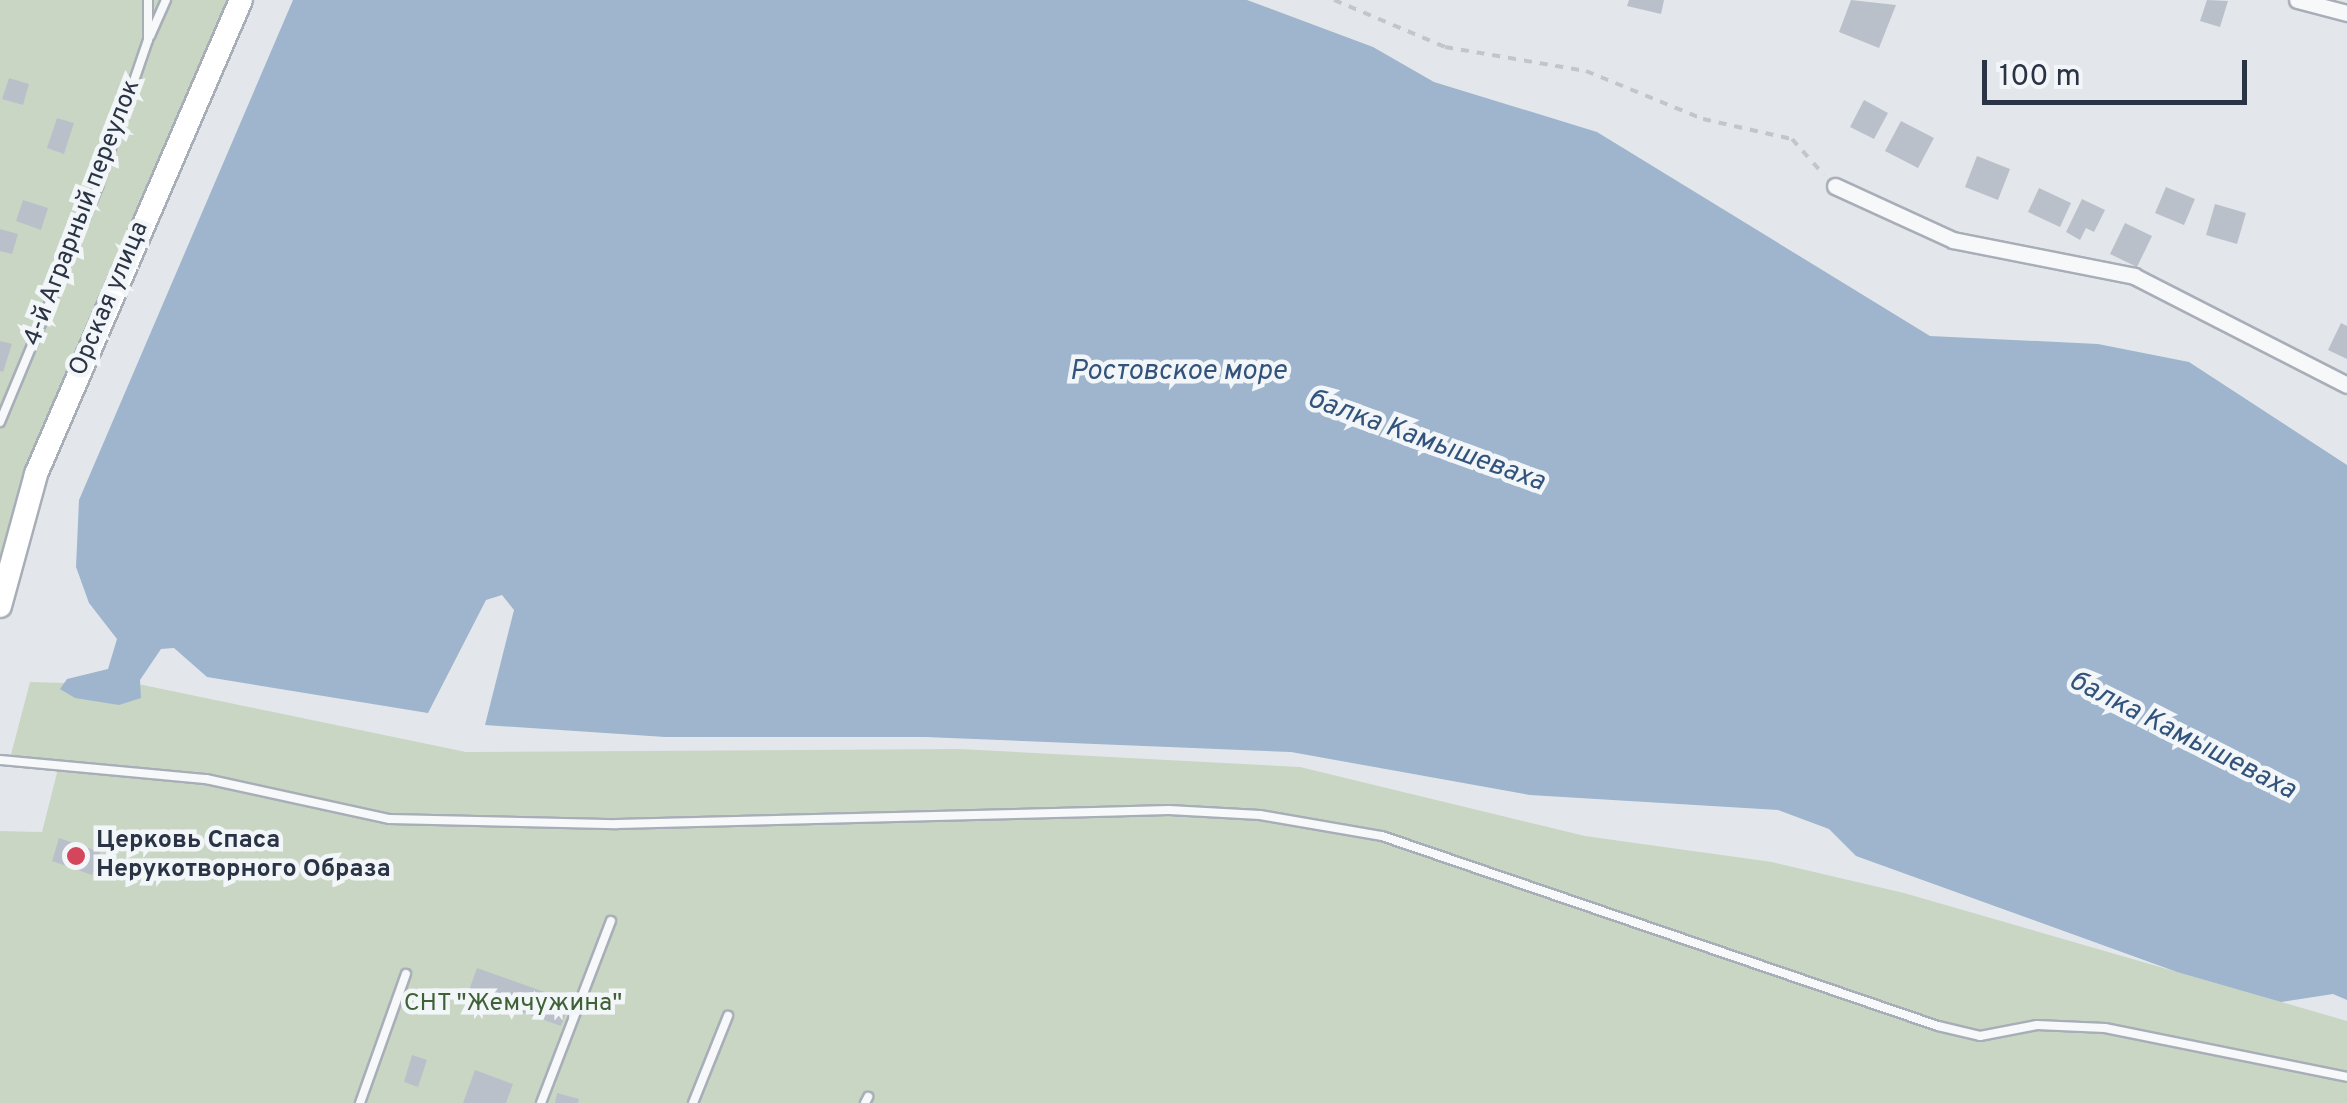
<!DOCTYPE html>
<meta charset="utf-8">
<style>
body{margin:0}
#map{position:relative;width:2347px;height:1103px;overflow:hidden;background:#e3e7ec;font-family:Overpass,sans-serif}
div>[style]{position:absolute}
[style*='--x']{left:calc(var(--x)*1px);top:calc(var(--y)*1px);width:calc(var(--w)*1px);rotate:calc(var(--a)*1deg)}
.green>*{inset:0;background:#c9d6c4}
.water>*{inset:0;background:#9eb5cd}
.building>*{inset:0;background:#bac0ca}
.path>*{height:4px;margin-top:-2px;transform-origin:0;background:repeating-linear-gradient(90deg,#c2c5cb 0 8px,transparent 0 16px)}
.roads{filter:drop-shadow(2px 0 #a8aeb7) drop-shadow(-2px 0 #a8aeb7) drop-shadow(0 2px #a8aeb7) drop-shadow(0 -2px #a8aeb7)}
.lane>*{height:8px;margin:-4px;padding:0 4px;transform-origin:4px;border-radius:4px;background:#f7f8fa}
.street>*{height:15px;margin:-7.5px;padding:0 7.5px;transform-origin:7.5px;border-radius:7.5px;background:#f7f8fa}
.secondary>*{height:22px;margin:-11px;padding:0 11px;transform-origin:11px;border-radius:11px;background:#fff}
.dots>*{width:28px;height:28px;translate:-50% -50%;box-sizing:border-box;border:5px solid #f3f6f9;border-radius:50%}
span{translate:-50% -50%;white-space:nowrap;text-align:center;line-height:1.15;-webkit-text-stroke:9px #f3f6f9;paint-order:stroke}
.street-label{font-size:25px;color:#2a3445}
.poi-label{font-size:25px;color:#2a3445;font-weight:700}
.left{translate:0 -50%;text-align:left}
.park-label{font-size:25px;color:#3f6137}
.water-label{font-size:28px;color:#32537b;font-style:italic}
.scale{position:absolute;left:1982px;top:60px;width:265px;height:45px;box-sizing:border-box;border:5px solid #2a3445;border-top:0;padding-left:12px;font-size:30px;line-height:35px;white-space:nowrap;color:#2a3445;-webkit-text-stroke:8px #f3f6f9;paint-order:stroke}
</style>
<div id="map">
<div class="green">
<i style="clip-path:polygon(0 0,233px 0,20px 492px,0 562px)"></i>
<i style="clip-path:polygon(30px 682px,143px 685px,466px 752px,959px 749px,1300px 767px,1585px 836px,1772px 862px,1904px 893px,2347px 1021px,2347px 1103px,0 1103px,0 831px,42px 832px,58px 769px,8px 766px)"></i>
</div>
<div class="water">
<i style="clip-path:polygon(293px 0,1247px 0,1373px 47px,1434px 82px,1597px 132px,1930px 336px,2098px 344px,2189px 362px,2347px 465px,2347px 1000px,2333px 994px,2281px 1002px,2177px 972px,1856px 856px,1829px 829px,1778px 810px,1530px 795px,1291px 752px,925px 737px,665px 737px,485px 725px,514px 610px,502px 595px,486px 600px,428px 713px,207px 677px,174px 648px,161px 649px,140px 680px,141px 698px,119px 705px,75px 698px,60px 689px,67px 679px,108px 669px,117px 639px,89px 603px,76px 567px,79px 500px)"></i>
</div>
<div class="building">
<i style="clip-path:polygon(1629px 0,1664px 0,1661px 14px,1627px 6px)"></i>
<i style="clip-path:polygon(1851px 0,1896px 5px,1879px 48px,1839px 32px)"></i>
<i style="clip-path:polygon(2207px 0,2228px 1px,2220px 27px,2200px 21px)"></i>
<i style="clip-path:polygon(9px 78px,29px 84px,23px 105px,2px 99px)"></i>
<i style="clip-path:polygon(1864px 100px,1888px 113px,1874px 139px,1850px 127px)"></i>
<i style="clip-path:polygon(57px 118px,74px 123px,64px 154px,47px 148px)"></i>
<i style="clip-path:polygon(1901px 121px,1934px 138px,1918px 168px,1885px 151px)"></i>
<i style="clip-path:polygon(1977px 156px,2010px 169px,1998px 200px,1965px 187px)"></i>
<i style="clip-path:polygon(2166px 187px,2195px 199px,2184px 225px,2155px 213px)"></i>
<i style="clip-path:polygon(2039px 188px,2071px 203px,2060px 227px,2028px 212px)"></i>
<i style="clip-path:polygon(2082px 199px,2105px 210px,2094px 232px,2086px 228px,2080px 240px,2066px 232px)"></i>
<i style="clip-path:polygon(23px 200px,48px 208px,41px 230px,16px 221px)"></i>
<i style="clip-path:polygon(2215px 204px,2246px 213px,2237px 244px,2206px 235px)"></i>
<i style="clip-path:polygon(2125px 223px,2152px 236px,2137px 267px,2110px 254px)"></i>
<i style="clip-path:polygon(0 229px,18px 234px,12px 254px,0 251px)"></i>
<i style="clip-path:polygon(2341px 323px,2347px 326px,2347px 359px,2328px 350px)"></i>
<i style="clip-path:polygon(0 341px,12px 344px,3px 372px,0 371px)"></i>
<i style="clip-path:polygon(59px 838px,100px 852px,92px 875px,52px 861px)"></i>
<i style="clip-path:polygon(477px 968px,570px 1001px,561px 1026px,468px 993px)"></i>
<i style="clip-path:polygon(412px 1055px,427px 1060px,418px 1087px,404px 1082px)"></i>
<i style="clip-path:polygon(475px 1070px,513px 1084px,506px 1103px,463px 1103px)"></i>
<i style="clip-path:polygon(557px 1093px,579px 1099px,578px 1103px,555px 1103px)"></i>
</div>
<div class="path">
<i style="--x:1334;--y:0;--w:121;--a:22.9"></i>
<i style="--x:1445;--y:47;--w:143;--a:9.7"></i>
<i style="--x:1586;--y:71;--w:126;--a:22.3"></i>
<i style="--x:1703;--y:119;--w:91;--a:12.7"></i>
<i style="--x:1792;--y:139;--w:48;--a:48.4"></i>
</div>
<div class="roads">
<div class="lane">
<i style="--x:150;--y:36;--w:39;--a:-66"></i>
<i style="--x:0;--y:422;--w:256;--a:-67.4"></i>
<i style="--x:98;--y:186;--w:154;--a:-71.1"></i>
<i style="--x:148;--y:40;--w:40;--a:-90"></i>
<i style="--x:0;--y:760;--w:207;--a:5.3"></i>
<i style="--x:206;--y:779;--w:188;--a:12.3"></i>
<i style="--x:390;--y:819;--w:227;--a:1.3"></i>
<i style="--x:617;--y:824;--w:552;--a:-1.45"></i>
<i style="--x:1169;--y:810;--w:91;--a:3.1"></i>
<i style="--x:1260;--y:815;--w:124;--a:9.8"></i>
<i style="--x:1382;--y:836;--w:588;--a:18.87"></i>
<i style="--x:1938;--y:1026;--w:43;--a:13.4"></i>
<i style="--x:1980;--y:1036;--w:58;--a:-10.9"></i>
<i style="--x:2037;--y:1025;--w:68;--a:2.5"></i>
<i style="--x:2105;--y:1028;--w:247;--a:11.4"></i>
<i style="--x:360;--y:1103;--w:137;--a:-70.4"></i>
<i style="--x:541;--y:1103;--w:195;--a:-69"></i>
<i style="--x:693;--y:1103;--w:94;--a:-68.1"></i>
<i style="--x:865;--y:1103;--w:7;--a:-63"></i>
</div>
<div class="street">
<i style="--x:2297;--y:0;--w:52;--a:14.6"></i>
<i style="--x:1835;--y:186;--w:130;--a:24.6"></i>
<i style="--x:1953;--y:240;--w:185;--a:11.2"></i>
<i style="--x:2134;--y:276;--w:239;--a:27.1"></i>
</div>
<div class="secondary">
<i style="--x:0;--y:606;--w:137;--a:-74.7"></i>
<i style="--x:36;--y:474;--w:516;--a:-66.61"></i>
</div>
</div>
<div class="dots">
<i style="left:76px;top:856px;background:#d3465c"></i>
</div>
<div class="street-label">
<span style="left:83px;top:213px;rotate:-69deg">4-й Аграрный переулок</span>
<span style="left:110px;top:299px;rotate:-67deg">Орская улица</span>
</div>
<div class="poi-label">
<span class="left" style="left:96px;top:856px">Церковь Спаса<br>Нерукотворного Образа</span>
</div>
<div class="park-label">
<span style="left:513px;top:1004px">СНТ "Жемчужина"</span>
</div>
<div class="water-label">
<span style="left:1178px;top:372px">Ростовское море</span>
<span style="left:1426px;top:441px;rotate:20deg">балка Камышеваха</span>
<span style="left:2182px;top:736px;rotate:27deg">балка Камышеваха</span>
</div>
<div class="scale">100 m</div>
</div>
